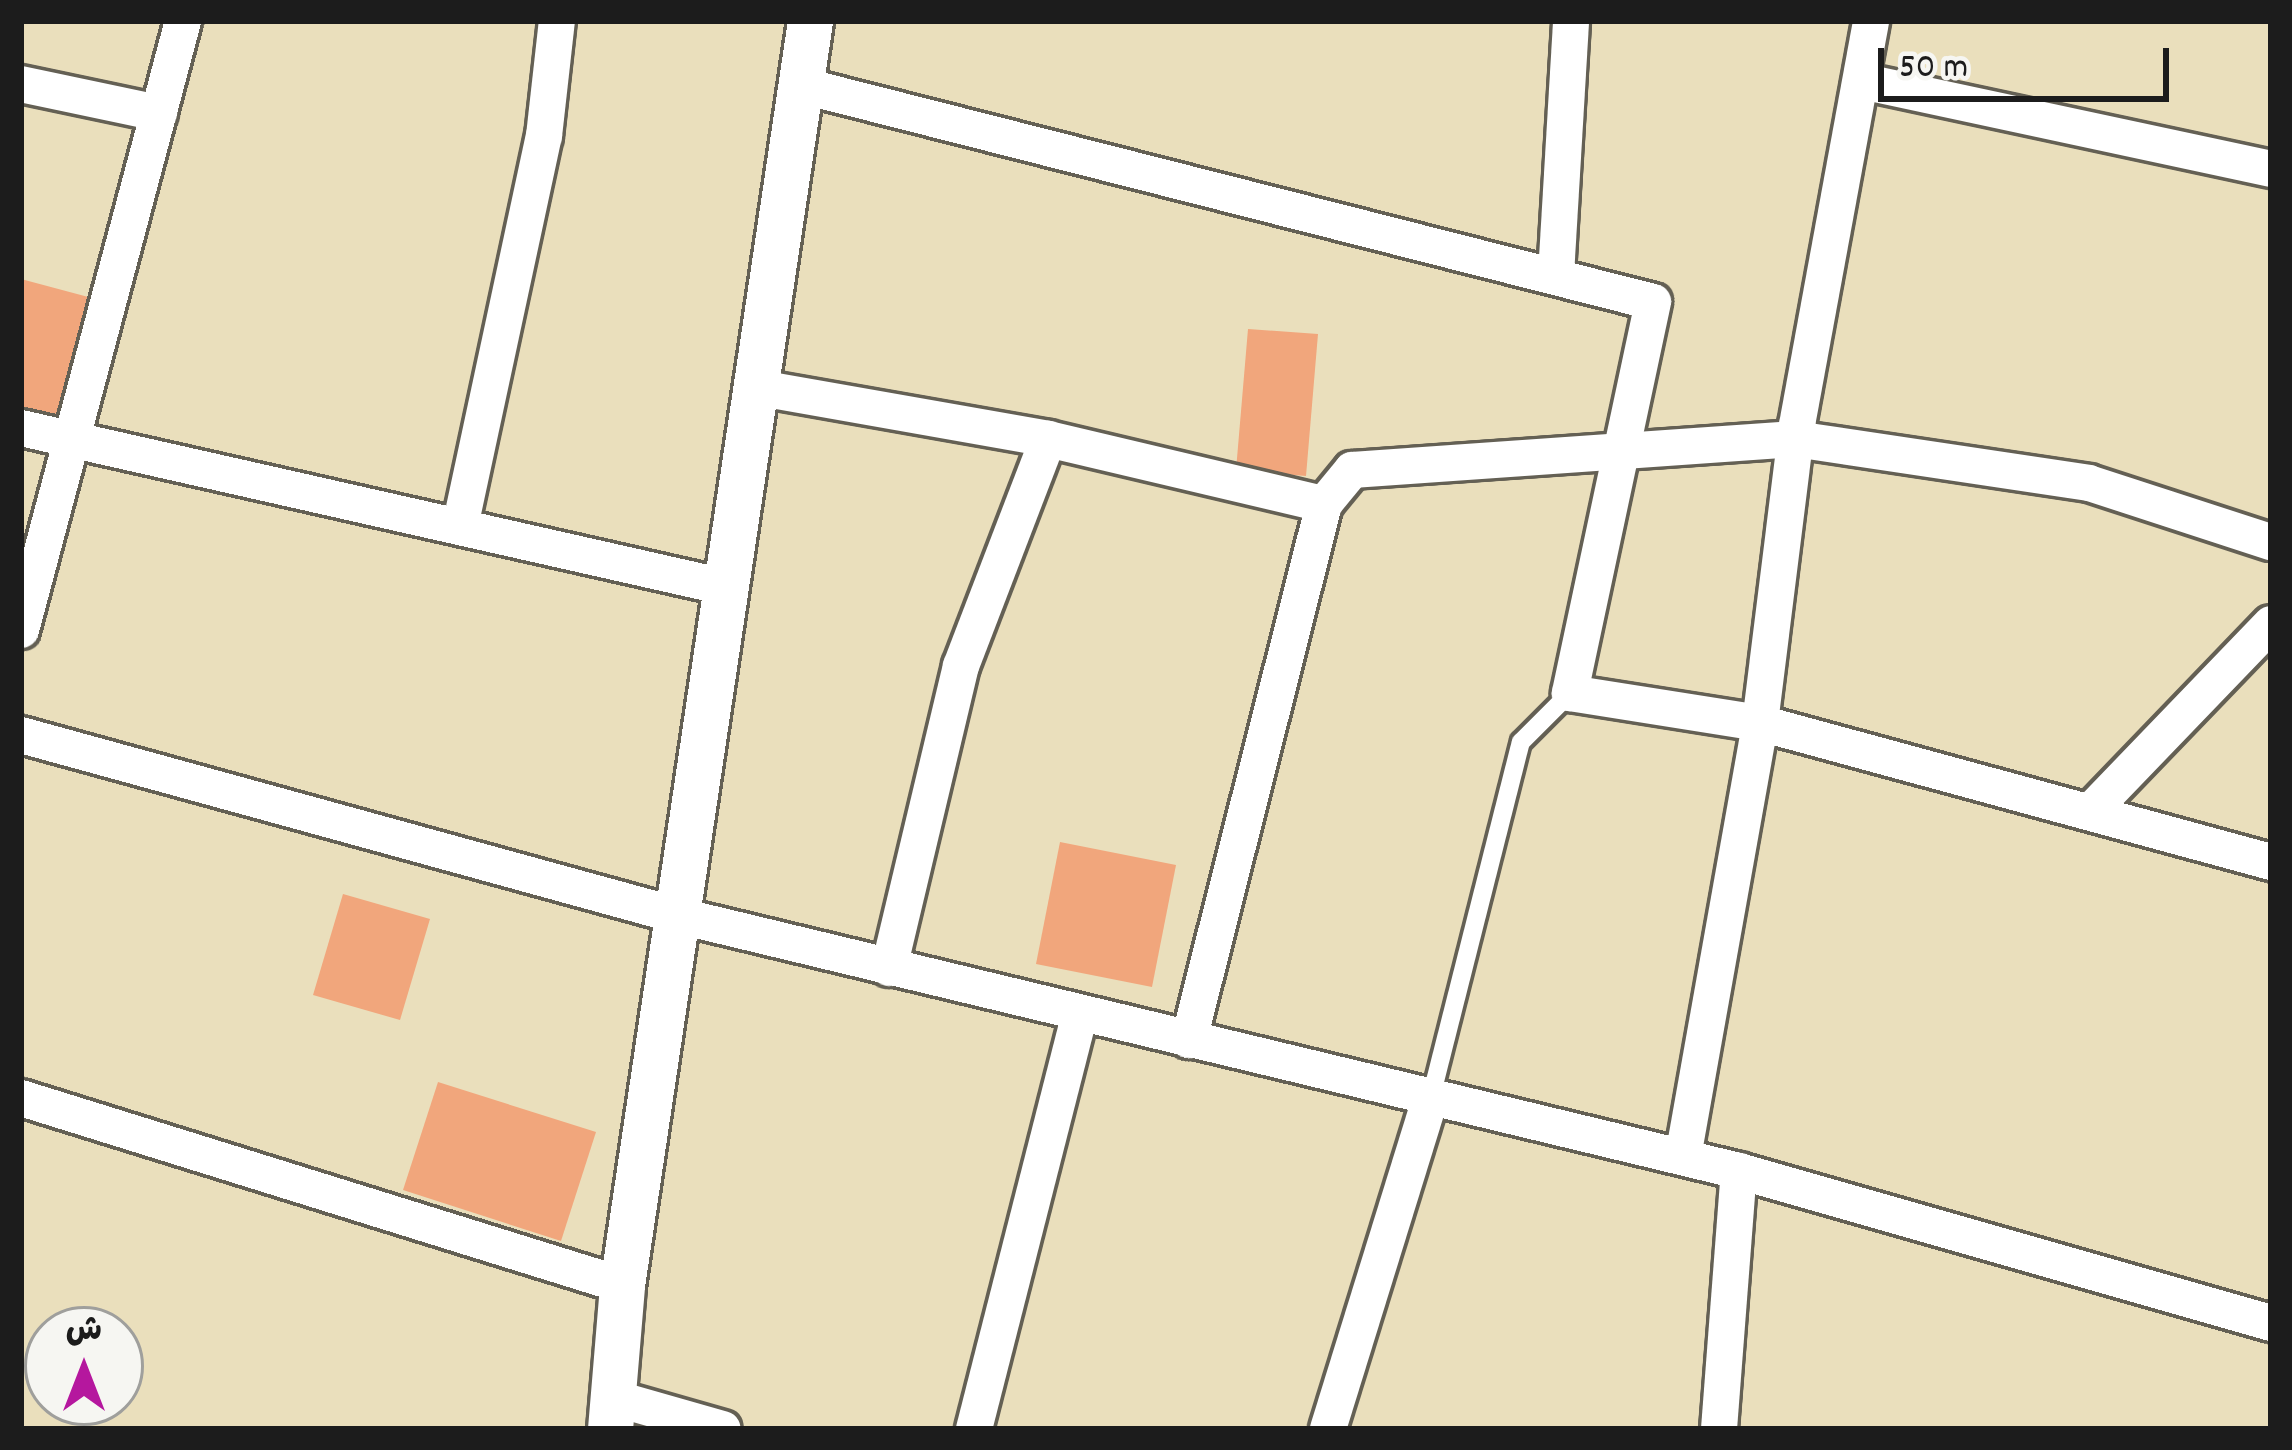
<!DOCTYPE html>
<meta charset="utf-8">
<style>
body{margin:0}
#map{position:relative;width:2292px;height:1450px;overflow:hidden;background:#eadfbc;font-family:Dekko,"Playpen Sans Arabic",sans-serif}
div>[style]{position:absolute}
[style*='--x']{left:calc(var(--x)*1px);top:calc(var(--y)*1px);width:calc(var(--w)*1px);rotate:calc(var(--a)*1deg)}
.building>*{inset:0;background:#f1a67c}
.roads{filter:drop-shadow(3px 0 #646054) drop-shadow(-3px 0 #646054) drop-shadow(0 3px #646054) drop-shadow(0 -3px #646054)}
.service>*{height:18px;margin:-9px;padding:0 9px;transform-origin:9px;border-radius:9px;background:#fff}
.minor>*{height:36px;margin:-18px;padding:0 18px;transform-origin:18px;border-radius:18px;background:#fff}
.tertiary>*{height:45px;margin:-22.5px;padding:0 22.5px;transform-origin:22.5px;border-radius:22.5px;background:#fff}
span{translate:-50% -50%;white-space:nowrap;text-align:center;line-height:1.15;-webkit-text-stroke:12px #f6f6f2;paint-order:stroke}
.frame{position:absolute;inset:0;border:24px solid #1c1c1c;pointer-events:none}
.north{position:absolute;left:24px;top:1306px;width:120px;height:120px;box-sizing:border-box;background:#f6f6f2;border:3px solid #9f9f9c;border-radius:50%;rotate:0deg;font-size:33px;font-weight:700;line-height:48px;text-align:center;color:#1c1c1c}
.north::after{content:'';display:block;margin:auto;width:42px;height:54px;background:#b5179e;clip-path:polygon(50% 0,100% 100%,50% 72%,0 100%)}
.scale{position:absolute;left:1878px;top:48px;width:291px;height:54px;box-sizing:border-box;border:6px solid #1c1c1c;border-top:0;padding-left:15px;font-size:36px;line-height:42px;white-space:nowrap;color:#1c1c1c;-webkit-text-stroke:9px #f6f6f2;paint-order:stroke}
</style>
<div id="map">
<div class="building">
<i style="clip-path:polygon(21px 279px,92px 298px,59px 422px,21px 412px)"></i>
<i style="clip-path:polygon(1248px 329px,1318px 334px,1306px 476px,1236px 470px)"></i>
<i style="clip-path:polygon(1060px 842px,1176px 865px,1152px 987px,1036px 964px)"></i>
<i style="clip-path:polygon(343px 894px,430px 919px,400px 1020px,313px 995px)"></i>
<i style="clip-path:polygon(438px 1082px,596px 1132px,561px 1241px,403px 1190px)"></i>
</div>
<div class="roads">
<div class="service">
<i style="--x:1431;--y:1097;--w:366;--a:-75.8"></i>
<i style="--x:1521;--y:742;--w:69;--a:-45"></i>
</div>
<div class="minor">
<i style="--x:1861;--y:81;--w:419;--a:12.1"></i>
<i style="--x:21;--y:84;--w:141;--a:11.9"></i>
<i style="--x:800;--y:85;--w:880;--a:14.27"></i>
<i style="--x:1653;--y:302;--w:400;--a:102"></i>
<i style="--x:1570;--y:693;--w:192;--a:9"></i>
<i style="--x:1760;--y:723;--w:530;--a:15.22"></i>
<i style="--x:1556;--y:275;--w:254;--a:-86.6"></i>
<i style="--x:754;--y:387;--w:299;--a:10"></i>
<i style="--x:1048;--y:439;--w:284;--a:13.3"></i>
<i style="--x:1324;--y:504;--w:553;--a:104.14"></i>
<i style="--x:21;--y:428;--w:722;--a:12.73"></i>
<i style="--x:1324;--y:504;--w:44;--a:-50.5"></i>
<i style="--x:1352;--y:470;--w:444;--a:-4"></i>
<i style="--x:1795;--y:439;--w:297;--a:8.5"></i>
<i style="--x:2089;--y:483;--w:191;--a:18"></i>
<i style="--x:460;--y:527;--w:400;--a:-77.9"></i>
<i style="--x:544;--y:136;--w:116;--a:-83.6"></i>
<i style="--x:21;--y:630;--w:630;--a:-75.1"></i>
<i style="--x:21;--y:735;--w:679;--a:15.37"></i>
<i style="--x:676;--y:915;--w:1093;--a:13.54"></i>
<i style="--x:1739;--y:1171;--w:553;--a:15.95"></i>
<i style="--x:2090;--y:812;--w:261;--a:-46.1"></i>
<i style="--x:889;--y:968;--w:310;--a:-76.6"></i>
<i style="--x:961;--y:666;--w:243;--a:-69"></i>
<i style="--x:21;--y:1098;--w:629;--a:17.28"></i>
<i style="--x:1683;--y:1157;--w:441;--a:-79.9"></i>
<i style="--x:1760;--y:723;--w:300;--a:-82.9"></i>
<i style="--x:1797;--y:425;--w:411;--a:-79.6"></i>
<i style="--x:614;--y:1398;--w:113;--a:15.9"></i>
<i style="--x:974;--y:1429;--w:428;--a:-75.7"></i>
<i style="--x:1328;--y:1429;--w:348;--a:-72.8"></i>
<i style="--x:1719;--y:1429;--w:259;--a:-85.6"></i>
</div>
<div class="tertiary">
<i style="--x:610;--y:1429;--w:144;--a:-85.2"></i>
<i style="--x:622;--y:1285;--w:1278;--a:-81.54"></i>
</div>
</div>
<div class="frame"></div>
<div class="north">ش</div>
<div class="scale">50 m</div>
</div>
